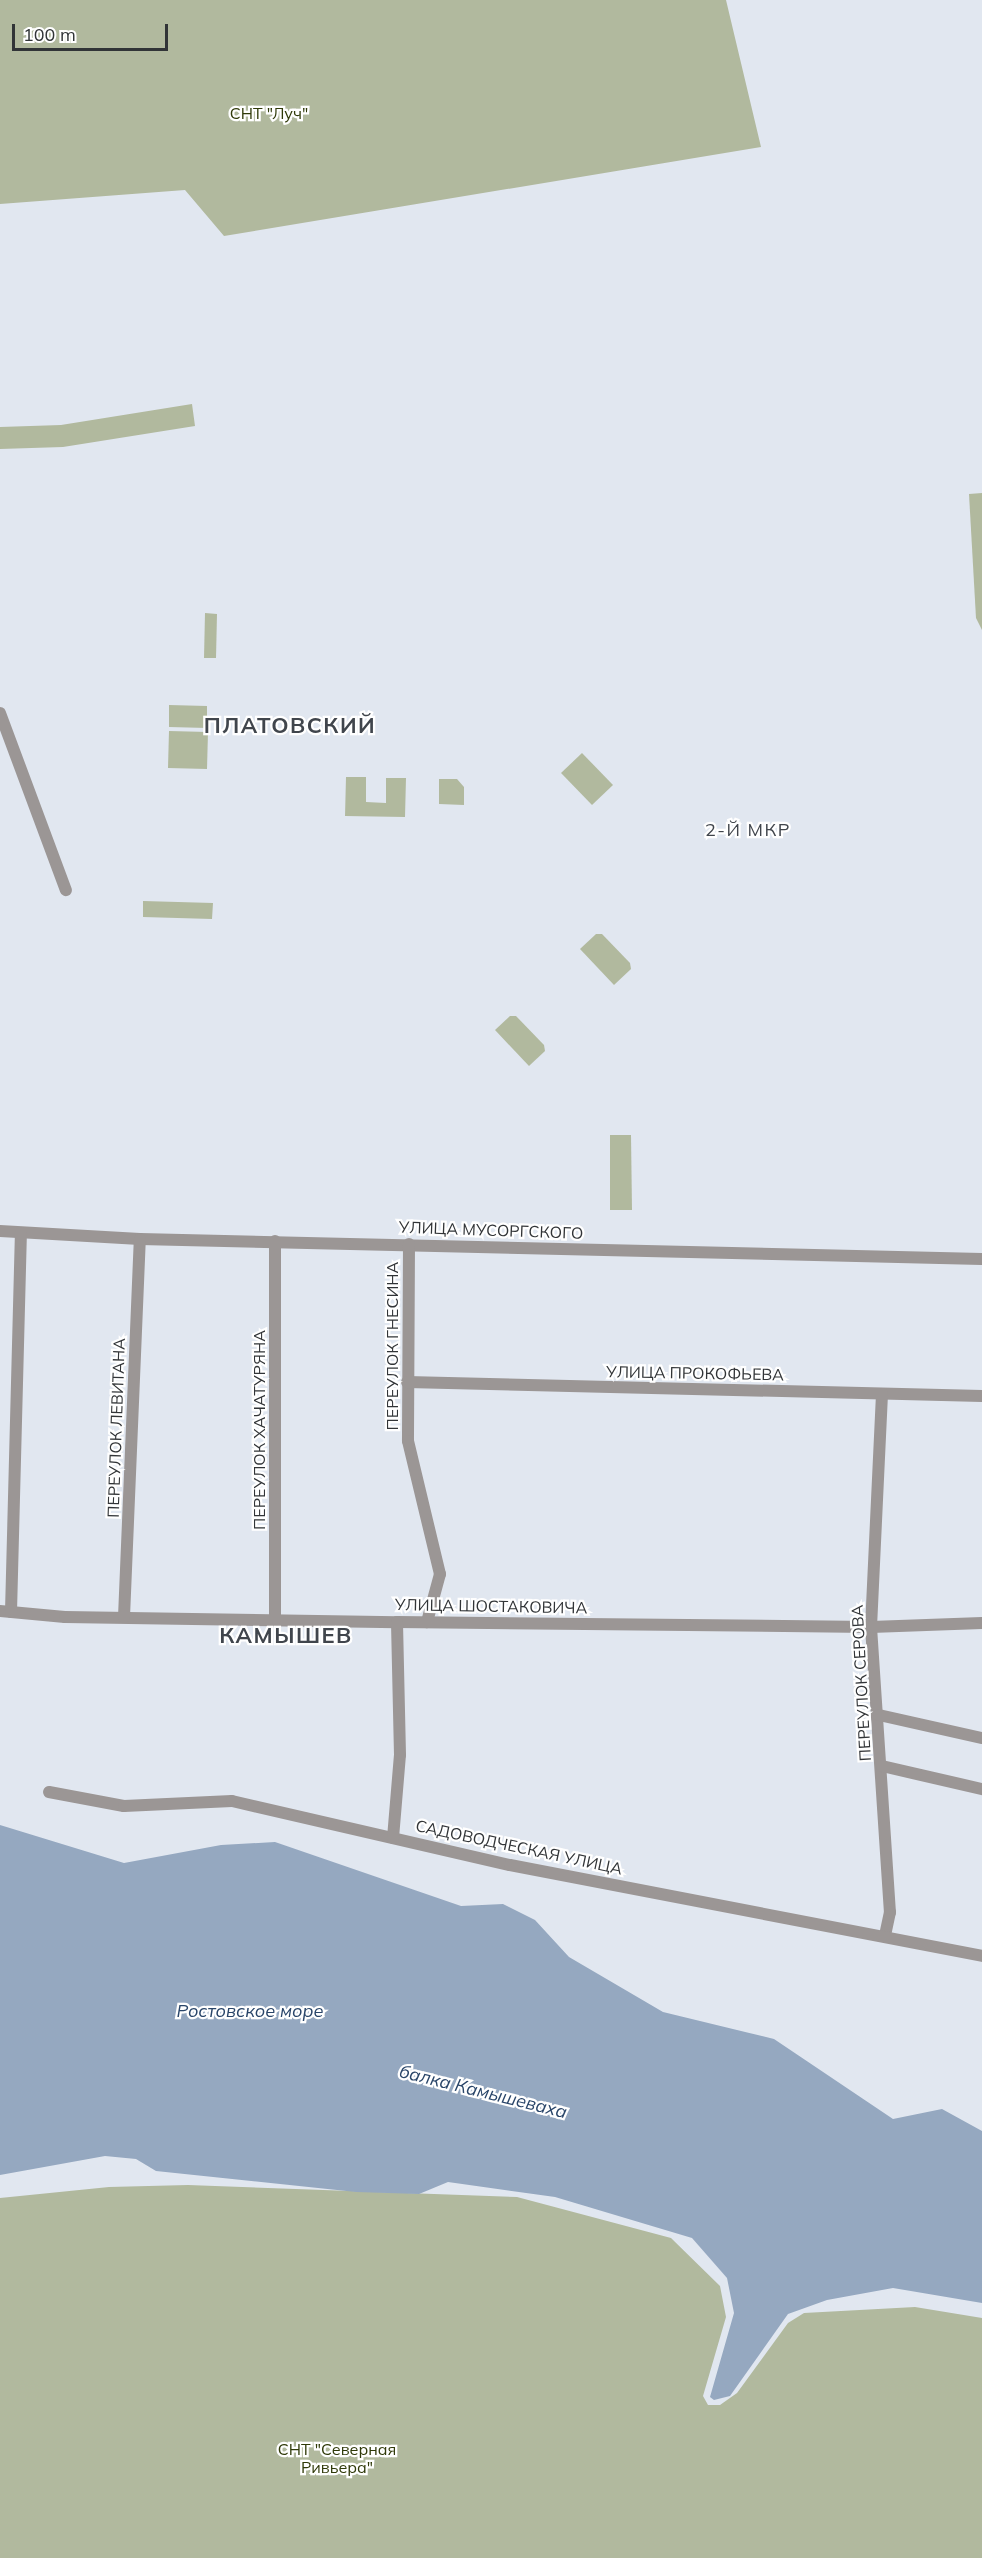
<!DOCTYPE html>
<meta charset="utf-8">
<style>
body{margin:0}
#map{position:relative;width:982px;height:2558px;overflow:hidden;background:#e1e7f0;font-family:Mulish,sans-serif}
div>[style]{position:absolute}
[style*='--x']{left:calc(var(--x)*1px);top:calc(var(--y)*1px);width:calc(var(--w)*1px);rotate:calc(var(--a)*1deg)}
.green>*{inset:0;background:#b1b99e}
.water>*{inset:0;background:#95a8c0}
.minor>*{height:12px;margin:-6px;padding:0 6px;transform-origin:6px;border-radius:6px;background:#9b9695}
span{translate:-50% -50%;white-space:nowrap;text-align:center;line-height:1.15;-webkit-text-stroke:4.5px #fff;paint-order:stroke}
.park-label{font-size:16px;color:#2f3908}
.street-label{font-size:16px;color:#313437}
.neighbourhood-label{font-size:18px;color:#40454c;letter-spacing:1.5px}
.water-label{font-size:18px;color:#294569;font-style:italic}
.district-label{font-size:22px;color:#40454c;font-weight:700;letter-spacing:1.5px}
.scale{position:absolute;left:12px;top:24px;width:156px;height:27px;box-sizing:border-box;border:3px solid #313437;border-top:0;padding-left:8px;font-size:18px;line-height:21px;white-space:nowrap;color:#313437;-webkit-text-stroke:4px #fff;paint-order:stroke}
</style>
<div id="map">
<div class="green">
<i style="clip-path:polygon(0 0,726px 0,761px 147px,224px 236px,185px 190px,0 204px)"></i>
<i style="clip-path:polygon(192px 404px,195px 426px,63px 447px,0 449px,0 427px,61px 425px)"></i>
<i style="clip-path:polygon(982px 493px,982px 630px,976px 618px,969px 494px)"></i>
<i style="clip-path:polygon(205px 613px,217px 614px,216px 658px,204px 658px)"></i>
<i style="clip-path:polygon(169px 705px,207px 706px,207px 728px,169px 727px)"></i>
<i style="clip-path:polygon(169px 731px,208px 732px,207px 769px,168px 768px)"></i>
<i style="clip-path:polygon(582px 753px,613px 785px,592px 805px,561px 773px)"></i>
<i style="clip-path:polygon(346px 777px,366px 777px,366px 802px,386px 803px,386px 778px,406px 778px,405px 817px,345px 816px)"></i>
<i style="clip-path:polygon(439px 779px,457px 779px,464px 787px,464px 805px,439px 804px)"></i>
<i style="clip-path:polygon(143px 901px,213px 903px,212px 919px,143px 917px)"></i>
<i style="clip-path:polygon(596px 934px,602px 934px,630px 963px,631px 969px,614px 985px,580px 949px)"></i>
<i style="clip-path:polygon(510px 1016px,516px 1016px,544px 1045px,545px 1051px,529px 1066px,495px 1030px)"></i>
<i style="clip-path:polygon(610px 1135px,631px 1135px,632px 1210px,610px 1210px)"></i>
<i style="clip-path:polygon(188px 2185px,517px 2197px,671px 2238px,720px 2286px,726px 2317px,703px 2396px,708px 2405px,720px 2405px,737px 2393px,788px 2323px,804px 2313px,915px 2307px,982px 2318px,982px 2558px,0 2558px,0 2198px,109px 2187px)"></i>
</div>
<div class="water">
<i style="clip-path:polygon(0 1825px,124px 1863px,221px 1845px,275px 1842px,461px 1906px,503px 1904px,535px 1920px,569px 1957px,663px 2012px,774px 2039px,893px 2119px,942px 2109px,982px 2131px,982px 2303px,893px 2288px,827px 2300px,788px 2314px,730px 2396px,714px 2400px,710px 2397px,734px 2313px,727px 2278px,692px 2238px,555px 2197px,448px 2182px,419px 2194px,356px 2192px,156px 2171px,136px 2159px,105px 2156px,0 2175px)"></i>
</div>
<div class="minor">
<i style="--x:0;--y:713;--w:189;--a:69.6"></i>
<i style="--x:0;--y:1231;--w:140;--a:3.3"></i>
<i style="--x:140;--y:1239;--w:842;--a:1.36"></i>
<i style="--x:409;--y:1244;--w:197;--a:90.3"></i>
<i style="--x:408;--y:1441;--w:137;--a:76.5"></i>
<i style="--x:440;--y:1574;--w:50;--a:105.2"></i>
<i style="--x:407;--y:1382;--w:575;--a:1.39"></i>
<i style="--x:882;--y:1394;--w:233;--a:92.7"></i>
<i style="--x:871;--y:1627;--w:286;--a:86.2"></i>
<i style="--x:890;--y:1912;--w:24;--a:102"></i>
<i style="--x:0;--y:1611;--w:65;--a:5.3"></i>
<i style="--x:65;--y:1617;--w:332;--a:0.9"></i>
<i style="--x:397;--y:1622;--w:474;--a:0.6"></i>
<i style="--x:871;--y:1627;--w:111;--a:-2.1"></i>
<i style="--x:11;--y:1612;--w:379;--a:-88.5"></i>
<i style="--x:124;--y:1617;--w:378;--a:-87.6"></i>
<i style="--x:275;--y:1620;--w:379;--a:-90"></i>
<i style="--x:879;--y:1715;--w:106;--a:12.6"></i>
<i style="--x:882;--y:1766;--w:103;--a:13"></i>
<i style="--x:49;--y:1792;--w:76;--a:10.6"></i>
<i style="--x:124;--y:1806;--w:108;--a:-2.7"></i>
<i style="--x:232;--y:1801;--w:285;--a:13"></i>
<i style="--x:510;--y:1865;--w:481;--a:10.9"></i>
<i style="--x:393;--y:1838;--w:83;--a:-85.2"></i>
<i style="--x:400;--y:1755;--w:133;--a:-91.3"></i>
</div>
<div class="park-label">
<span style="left:269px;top:113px">СНТ "Луч"</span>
<span style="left:337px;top:2458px">СНТ "Северная<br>Ривьера"</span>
</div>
<div class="street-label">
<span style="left:491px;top:1230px;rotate:2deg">УЛИЦА МУСОРГСКОГО</span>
<span style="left:392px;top:1346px;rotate:-90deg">ПЕРЕУЛОК ГНЕСИНА</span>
<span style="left:695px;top:1373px;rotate:1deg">УЛИЦА ПРОКОФЬЕВА</span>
<span style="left:116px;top:1428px;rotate:-88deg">ПЕРЕУЛОК ЛЕВИТАНА</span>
<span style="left:259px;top:1430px;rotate:-90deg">ПЕРЕУЛОК ХАЧАТУРЯНА</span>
<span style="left:491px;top:1606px;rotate:1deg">УЛИЦА ШОСТАКОВИЧА</span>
<span style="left:861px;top:1683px;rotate:-93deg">ПЕРЕУЛОК СЕРОВА</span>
<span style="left:519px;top:1847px;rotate:12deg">САДОВОДЧЕСКАЯ УЛИЦА</span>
</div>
<div class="neighbourhood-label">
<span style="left:748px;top:830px">2-Й МКР</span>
</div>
<div class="water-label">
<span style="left:250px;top:2011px">Ростовское море</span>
<span style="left:483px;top:2092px;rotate:14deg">балка Камышеваха</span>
</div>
<div class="district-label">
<span style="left:290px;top:726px">ПЛАТОВСКИЙ</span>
<span style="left:286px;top:1636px">КАМЫШЕВ</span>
</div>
<div class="scale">100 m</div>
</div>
